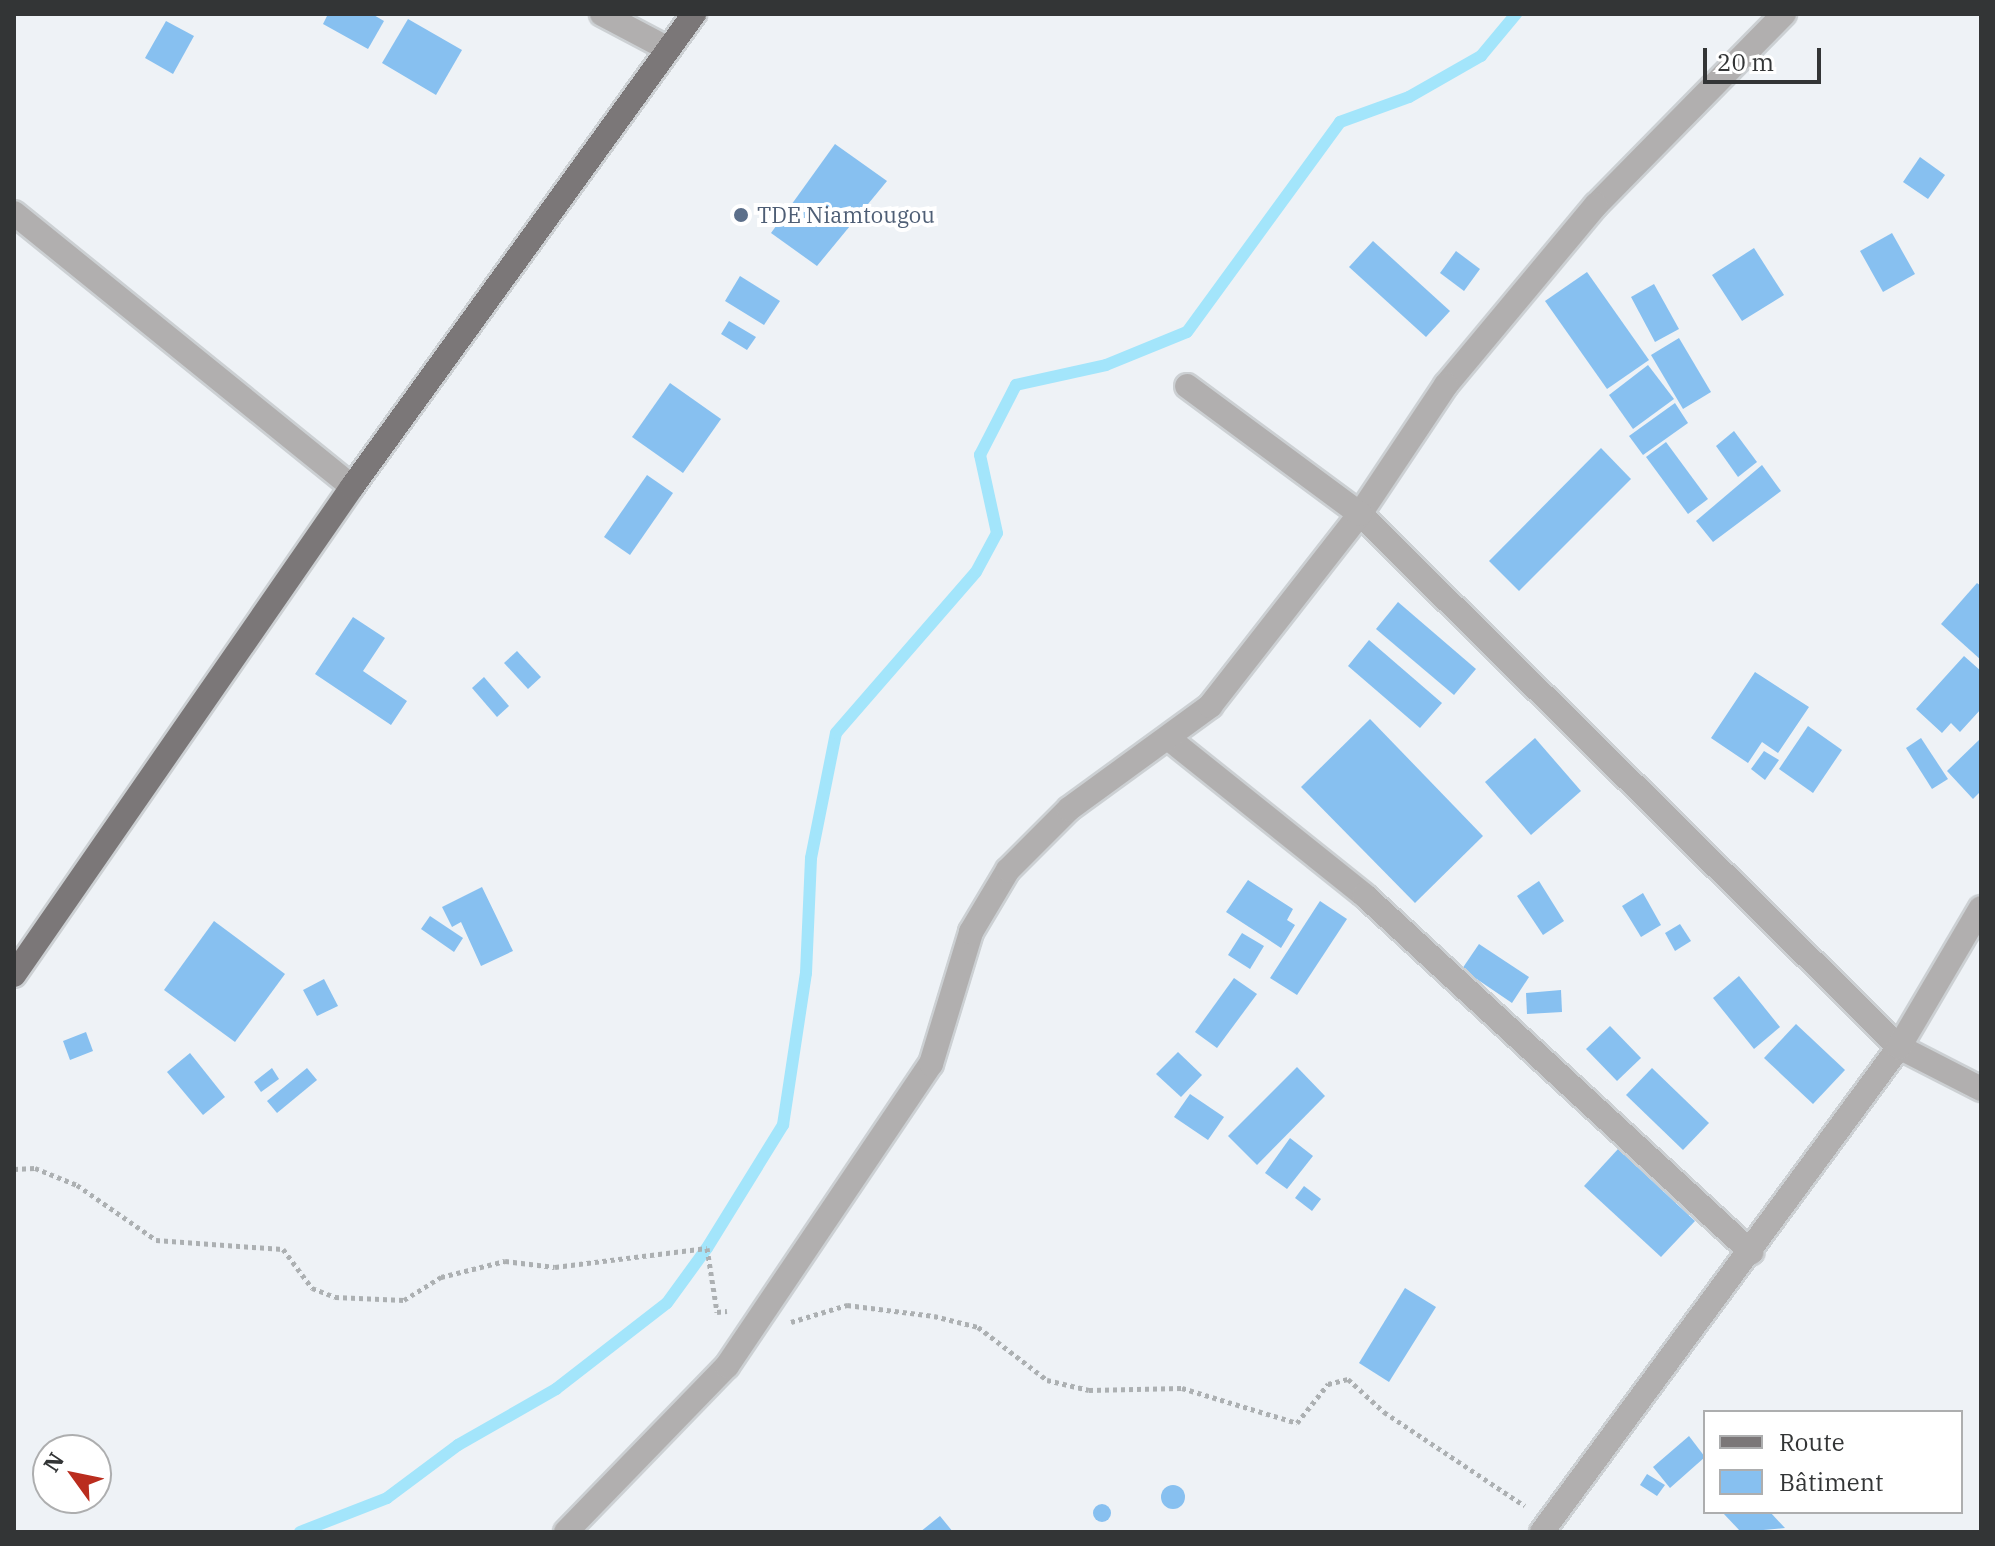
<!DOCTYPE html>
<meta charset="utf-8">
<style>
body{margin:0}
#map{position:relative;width:1995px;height:1546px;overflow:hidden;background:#eef2f6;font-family:"IBM Plex Serif",serif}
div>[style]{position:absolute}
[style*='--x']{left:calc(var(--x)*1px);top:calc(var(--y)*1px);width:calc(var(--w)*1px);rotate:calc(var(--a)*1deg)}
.stream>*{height:12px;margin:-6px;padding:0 6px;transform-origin:6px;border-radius:6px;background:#a3e5fb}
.building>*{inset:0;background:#87c0f0}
.round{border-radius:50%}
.path>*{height:5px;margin-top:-2.5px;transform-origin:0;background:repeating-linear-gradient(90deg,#acb0b2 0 4px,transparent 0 8px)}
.roads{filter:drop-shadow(2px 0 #ccd0d3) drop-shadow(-2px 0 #ccd0d3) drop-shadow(0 2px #ccd0d3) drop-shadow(0 -2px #ccd0d3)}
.minor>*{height:24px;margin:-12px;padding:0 12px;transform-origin:12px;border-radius:12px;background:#b1afaf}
.major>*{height:24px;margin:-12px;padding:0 12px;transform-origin:12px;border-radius:12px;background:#7b7778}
.dots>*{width:22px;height:22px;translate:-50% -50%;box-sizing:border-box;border:4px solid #fff;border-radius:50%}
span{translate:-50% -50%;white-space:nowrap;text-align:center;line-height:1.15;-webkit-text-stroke:8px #fff;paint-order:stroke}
.service-label{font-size:22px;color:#4e5e75}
.left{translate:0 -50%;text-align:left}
.frame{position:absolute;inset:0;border:16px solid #333536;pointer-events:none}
.legend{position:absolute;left:1703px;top:1410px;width:260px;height:104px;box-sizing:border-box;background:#fff;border:2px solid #adaeaf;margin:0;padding:10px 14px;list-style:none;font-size:24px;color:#333536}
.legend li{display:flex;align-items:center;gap:16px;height:40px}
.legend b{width:40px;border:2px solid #adaeaf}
.north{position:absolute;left:32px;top:1434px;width:80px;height:80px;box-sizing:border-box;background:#fff;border:2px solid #adaeaf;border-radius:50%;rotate:303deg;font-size:22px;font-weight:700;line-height:32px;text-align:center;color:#333536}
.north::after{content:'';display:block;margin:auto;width:28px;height:36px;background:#ba2d1e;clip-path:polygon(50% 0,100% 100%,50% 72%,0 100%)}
.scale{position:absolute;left:1703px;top:48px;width:118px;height:36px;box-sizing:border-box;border:4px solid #333536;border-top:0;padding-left:10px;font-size:24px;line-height:28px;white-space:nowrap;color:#333536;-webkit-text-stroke:6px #fff;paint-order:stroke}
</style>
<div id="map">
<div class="stream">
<i style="--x:300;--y:1532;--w:93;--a:-21.3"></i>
<i style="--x:387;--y:1498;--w:89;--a:-36.7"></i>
<i style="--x:458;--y:1445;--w:113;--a:-29.7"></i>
<i style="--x:556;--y:1389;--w:140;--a:-37.8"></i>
<i style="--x:667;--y:1303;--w:68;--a:-54"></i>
<i style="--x:707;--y:1248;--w:145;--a:-58.3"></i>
<i style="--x:783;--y:1125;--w:154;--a:-81.4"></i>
<i style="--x:806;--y:973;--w:115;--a:-87.5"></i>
<i style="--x:811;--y:858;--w:127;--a:-78.7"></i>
<i style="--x:836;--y:733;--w:213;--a:-49"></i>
<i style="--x:976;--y:572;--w:44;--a:-61.7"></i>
<i style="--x:997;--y:533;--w:80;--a:-102.3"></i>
<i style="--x:980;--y:455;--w:79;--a:-62.8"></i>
<i style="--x:1016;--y:385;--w:92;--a:-12.5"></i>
<i style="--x:1106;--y:365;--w:87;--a:-22.2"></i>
<i style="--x:1187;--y:332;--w:260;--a:-53.9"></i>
<i style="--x:1340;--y:122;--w:73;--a:-19.9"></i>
<i style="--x:1409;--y:97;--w:83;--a:-29.7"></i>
<i style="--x:1481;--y:56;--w:55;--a:-50.2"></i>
</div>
<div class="building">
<i style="clip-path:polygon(328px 14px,372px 14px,384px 21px,368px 49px,323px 24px)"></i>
<i style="clip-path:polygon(408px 19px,462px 50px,436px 95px,382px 63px)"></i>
<i style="clip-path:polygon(166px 21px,194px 36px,173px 74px,145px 58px)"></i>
<i style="clip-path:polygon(835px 144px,887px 181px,817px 266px,771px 233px)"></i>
<i style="clip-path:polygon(1920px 157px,1945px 175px,1928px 199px,1903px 182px)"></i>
<i style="clip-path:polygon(1892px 233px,1915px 274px,1883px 292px,1860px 251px)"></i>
<i style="clip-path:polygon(1373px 241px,1450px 311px,1426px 337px,1349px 267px)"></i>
<i style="clip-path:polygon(1754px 248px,1784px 295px,1742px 321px,1712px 275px)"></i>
<i style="clip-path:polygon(1456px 251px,1480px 269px,1464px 291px,1440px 273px)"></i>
<i style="clip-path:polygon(1587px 272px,1649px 360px,1607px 389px,1545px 301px)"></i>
<i style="clip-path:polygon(740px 276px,780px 301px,764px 325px,725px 301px)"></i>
<i style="clip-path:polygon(1654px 284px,1679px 329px,1655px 342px,1631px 297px)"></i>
<i style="clip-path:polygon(729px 321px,756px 337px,747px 350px,721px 334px)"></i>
<i style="clip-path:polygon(1679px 338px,1711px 392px,1683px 409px,1651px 355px)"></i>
<i style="clip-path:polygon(1648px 365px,1674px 399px,1633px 429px,1609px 395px)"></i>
<i style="clip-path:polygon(670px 383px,721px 419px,683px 473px,632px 437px)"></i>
<i style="clip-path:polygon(1675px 403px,1688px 423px,1643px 455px,1629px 436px)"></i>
<i style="clip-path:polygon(1734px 431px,1757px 462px,1738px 477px,1716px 446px)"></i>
<i style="clip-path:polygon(1666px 442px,1708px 499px,1688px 514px,1646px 457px)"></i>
<i style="clip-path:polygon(1601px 448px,1631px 479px,1519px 591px,1489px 561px)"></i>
<i style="clip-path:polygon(1762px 465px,1781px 491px,1713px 542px,1696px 521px)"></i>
<i style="clip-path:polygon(647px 475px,673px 493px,630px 555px,604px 537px)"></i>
<i style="clip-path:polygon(1977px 583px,1981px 586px,1981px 660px,1941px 624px)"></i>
<i style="clip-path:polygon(1398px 602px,1476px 669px,1454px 695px,1376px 629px)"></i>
<i style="clip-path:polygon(353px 617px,385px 638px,363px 671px,407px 701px,391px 725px,315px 674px)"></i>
<i style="clip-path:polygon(1369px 640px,1442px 703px,1420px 728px,1348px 666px)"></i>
<i style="clip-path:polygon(517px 651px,541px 677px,528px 689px,504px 663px)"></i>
<i style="clip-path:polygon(1964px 656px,1981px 671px,1981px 709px,1960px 732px,1951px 723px,1942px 733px,1916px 709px)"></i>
<i style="clip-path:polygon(1755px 672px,1809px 707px,1778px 753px,1762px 742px,1748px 763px,1711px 738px)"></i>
<i style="clip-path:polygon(484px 677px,509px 706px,497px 717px,472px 688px)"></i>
<i style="clip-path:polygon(1370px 719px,1483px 836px,1415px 903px,1301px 787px)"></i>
<i style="clip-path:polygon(1808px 726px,1842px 750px,1813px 793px,1779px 769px)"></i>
<i style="clip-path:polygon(1535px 738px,1581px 791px,1531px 835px,1485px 782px)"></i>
<i style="clip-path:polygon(1921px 738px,1948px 779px,1932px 789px,1906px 748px)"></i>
<i style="clip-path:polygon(1981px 738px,1981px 791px,1973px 799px,1947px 771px)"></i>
<i style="clip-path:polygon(1764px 751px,1779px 760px,1765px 780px,1751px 769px)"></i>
<i style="clip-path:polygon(1248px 880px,1293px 909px,1287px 920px,1295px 925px,1281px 948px,1226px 912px)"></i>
<i style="clip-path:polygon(1539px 881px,1564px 921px,1543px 935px,1517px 896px)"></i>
<i style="clip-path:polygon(482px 887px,513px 951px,481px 966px,461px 922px,452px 927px,442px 907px)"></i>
<i style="clip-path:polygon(1643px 893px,1661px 925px,1641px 937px,1622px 906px)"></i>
<i style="clip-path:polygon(1320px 901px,1347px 919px,1297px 995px,1270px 978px)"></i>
<i style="clip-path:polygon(430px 916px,463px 938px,454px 952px,421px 929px)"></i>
<i style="clip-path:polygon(214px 921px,285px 974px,235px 1042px,164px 990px)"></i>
<i style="clip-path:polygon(1680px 924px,1691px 941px,1675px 951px,1665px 933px)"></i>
<i style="clip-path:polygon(1242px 933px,1264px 946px,1250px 969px,1228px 955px)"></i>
<i style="clip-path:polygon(1479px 944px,1529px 977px,1512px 1003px,1462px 969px)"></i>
<i style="clip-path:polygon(1739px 976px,1780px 1027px,1754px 1049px,1713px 998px)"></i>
<i style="clip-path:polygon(1234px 978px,1257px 994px,1217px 1048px,1195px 1032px)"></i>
<i style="clip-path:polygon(324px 979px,338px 1006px,317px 1016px,303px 990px)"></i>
<i style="clip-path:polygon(1561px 990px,1562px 1012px,1527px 1014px,1526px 993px)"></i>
<i style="clip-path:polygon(1796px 1024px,1845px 1070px,1813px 1104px,1764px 1058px)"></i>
<i style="clip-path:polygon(1610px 1026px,1641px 1058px,1617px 1081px,1586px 1049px)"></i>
<i style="clip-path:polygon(86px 1032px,93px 1051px,70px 1060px,63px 1041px)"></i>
<i style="clip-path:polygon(1178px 1052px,1202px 1075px,1181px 1097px,1156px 1074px)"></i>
<i style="clip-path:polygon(190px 1053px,225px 1097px,203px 1115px,167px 1072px)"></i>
<i style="clip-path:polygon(1297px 1067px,1325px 1096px,1257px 1165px,1228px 1136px)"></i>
<i style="clip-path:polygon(272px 1068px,279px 1079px,261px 1092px,254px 1082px)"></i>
<i style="clip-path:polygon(307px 1068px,317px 1080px,277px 1113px,267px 1101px)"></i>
<i style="clip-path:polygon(1652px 1068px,1709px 1123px,1683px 1150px,1626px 1095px)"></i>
<i style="clip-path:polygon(1190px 1094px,1224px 1117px,1208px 1140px,1174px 1117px)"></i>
<i style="clip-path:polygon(1290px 1138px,1313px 1156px,1287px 1189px,1265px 1173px)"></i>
<i style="clip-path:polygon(1618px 1149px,1695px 1221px,1661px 1257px,1584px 1186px)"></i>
<i style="clip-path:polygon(1304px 1186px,1321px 1199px,1312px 1211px,1295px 1198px)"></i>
<i style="clip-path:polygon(1405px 1288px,1436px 1307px,1389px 1382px,1359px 1363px)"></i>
<i style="clip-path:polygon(1689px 1436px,1705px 1457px,1670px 1488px,1653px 1467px)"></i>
<i style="clip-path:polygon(1647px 1474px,1665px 1485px,1657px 1496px,1640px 1485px)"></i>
<i class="round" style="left:1161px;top:1485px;width:24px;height:24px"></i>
<i class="round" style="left:1093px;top:1504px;width:18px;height:18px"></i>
<i style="clip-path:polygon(1722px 1512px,1770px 1512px,1785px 1528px,1741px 1532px)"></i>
<i style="clip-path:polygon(940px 1516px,953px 1532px,920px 1532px)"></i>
</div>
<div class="path">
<i style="--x:14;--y:1169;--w:21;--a:-3"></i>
<i style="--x:35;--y:1168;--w:45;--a:22"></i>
<i style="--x:77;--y:1185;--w:96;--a:34.8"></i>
<i style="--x:156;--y:1240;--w:127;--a:4.1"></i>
<i style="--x:283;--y:1249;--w:49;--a:53.4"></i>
<i style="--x:312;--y:1288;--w:25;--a:21"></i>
<i style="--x:335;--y:1297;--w:69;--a:2.5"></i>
<i style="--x:404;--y:1300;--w:44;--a:-31.9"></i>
<i style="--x:441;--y:1277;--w:66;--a:-14"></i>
<i style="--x:505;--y:1261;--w:50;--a:6.8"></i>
<i style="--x:555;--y:1267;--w:153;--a:-7.1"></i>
<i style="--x:707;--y:1248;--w:65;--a:81.1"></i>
<i style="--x:717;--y:1312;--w:10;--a:-6"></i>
<i style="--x:791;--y:1322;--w:59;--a:-16.9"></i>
<i style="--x:847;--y:1305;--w:88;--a:7.2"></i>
<i style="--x:934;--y:1316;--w:45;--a:14"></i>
<i style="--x:978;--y:1327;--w:87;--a:37.5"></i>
<i style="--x:1047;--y:1380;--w:43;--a:13.4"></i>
<i style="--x:1089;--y:1390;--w:93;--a:-1.2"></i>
<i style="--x:1182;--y:1388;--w:120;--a:16.9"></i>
<i style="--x:1297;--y:1423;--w:50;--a:-51.5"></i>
<i style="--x:1328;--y:1384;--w:21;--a:-14"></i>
<i style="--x:1348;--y:1379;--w:49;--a:42.5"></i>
<i style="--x:1384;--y:1412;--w:169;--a:33.7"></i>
</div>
<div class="roads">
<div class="minor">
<i style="--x:602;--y:14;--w:75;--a:27.9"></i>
<i style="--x:1784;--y:14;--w:268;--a:134.5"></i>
<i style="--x:1596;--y:205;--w:234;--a:129.8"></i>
<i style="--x:1446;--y:385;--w:155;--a:123.7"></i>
<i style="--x:1360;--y:514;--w:758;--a:44.68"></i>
<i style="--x:1899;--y:1047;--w:92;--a:27.1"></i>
<i style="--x:14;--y:213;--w:435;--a:39"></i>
<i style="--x:1168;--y:738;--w:251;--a:38.7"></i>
<i style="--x:1364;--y:895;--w:527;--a:42.69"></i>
<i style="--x:566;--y:1532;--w:231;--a:-45.9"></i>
<i style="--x:727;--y:1366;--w:364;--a:-56"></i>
<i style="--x:931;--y:1064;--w:138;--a:-73.1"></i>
<i style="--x:971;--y:932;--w:72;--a:-59.2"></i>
<i style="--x:1008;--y:870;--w:86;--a:-45"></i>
<i style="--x:1069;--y:809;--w:175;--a:-36.1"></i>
<i style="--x:1210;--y:706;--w:244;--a:-52"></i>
<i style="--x:1360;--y:514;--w:215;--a:-143.5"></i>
<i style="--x:1542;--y:1532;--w:602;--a:-53.64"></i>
<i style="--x:1899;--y:1047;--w:161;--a:-59.5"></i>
</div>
<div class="major">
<i style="--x:14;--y:975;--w:594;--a:-55.29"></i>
<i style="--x:352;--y:487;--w:584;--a:-54.13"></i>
</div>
</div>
<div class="dots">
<i style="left:741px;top:215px;background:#5c6f8a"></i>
</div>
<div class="service-label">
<span class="left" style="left:757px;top:215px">TDE Niamtougou</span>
</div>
<div class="frame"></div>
<ul class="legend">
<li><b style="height:10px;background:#7b7778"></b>Route</li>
<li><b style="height:22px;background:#87c0f0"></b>Bâtiment</li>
</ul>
<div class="north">N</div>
<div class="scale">20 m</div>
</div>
